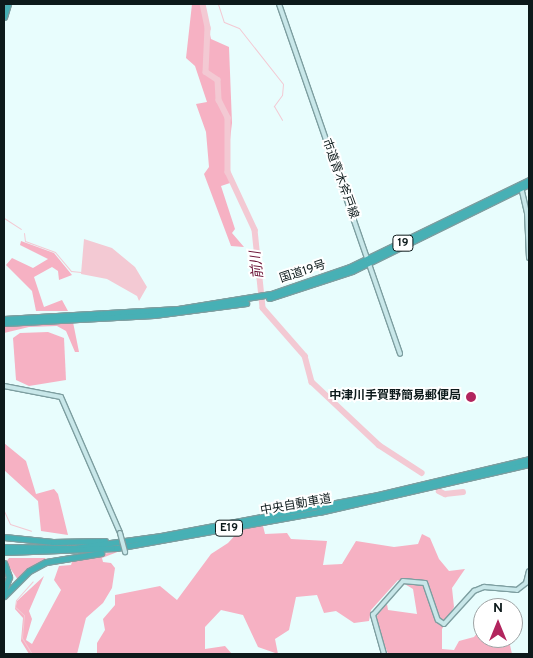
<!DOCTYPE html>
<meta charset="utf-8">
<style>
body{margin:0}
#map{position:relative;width:533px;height:658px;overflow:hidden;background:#e8fdfd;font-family:Overpass,"Noto Sans JP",sans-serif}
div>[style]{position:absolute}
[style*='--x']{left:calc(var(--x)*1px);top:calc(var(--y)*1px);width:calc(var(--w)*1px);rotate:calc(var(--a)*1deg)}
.green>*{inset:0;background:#f6b1c3}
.water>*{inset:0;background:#f3c9d3}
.stream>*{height:1px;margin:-0.5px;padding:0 0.5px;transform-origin:0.5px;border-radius:0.5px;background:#f3c9d3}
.river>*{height:5.5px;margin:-2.75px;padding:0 2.75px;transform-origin:2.75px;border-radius:2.75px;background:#f3c9d3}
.roads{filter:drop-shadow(1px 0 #7d9ea0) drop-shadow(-1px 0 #7d9ea0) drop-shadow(0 1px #7d9ea0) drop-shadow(0 -1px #7d9ea0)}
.secondary>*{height:4px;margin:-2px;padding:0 2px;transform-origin:2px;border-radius:2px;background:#c8e7e9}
.highway>*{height:5px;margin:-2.5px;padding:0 2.5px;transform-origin:2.5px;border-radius:2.5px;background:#47b0b5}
.bridges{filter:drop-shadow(1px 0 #7d9ea0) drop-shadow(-1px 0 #7d9ea0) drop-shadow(0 1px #7d9ea0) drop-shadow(0 -1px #7d9ea0)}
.secondary-bridge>*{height:4px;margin:-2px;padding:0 2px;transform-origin:2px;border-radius:2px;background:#c8e7e9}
.dots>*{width:14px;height:14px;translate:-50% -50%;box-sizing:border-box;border:2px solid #fff;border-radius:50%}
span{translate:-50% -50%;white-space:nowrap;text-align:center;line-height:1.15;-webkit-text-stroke:4px #fff;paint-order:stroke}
.shield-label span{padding:1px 4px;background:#fff;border:1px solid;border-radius:4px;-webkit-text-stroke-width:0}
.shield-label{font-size:11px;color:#0d1a1b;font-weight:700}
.street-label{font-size:12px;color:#0d1a1b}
.poi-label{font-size:12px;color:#0d1a1b;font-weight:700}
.right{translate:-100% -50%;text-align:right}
.water-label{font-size:14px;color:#6a1235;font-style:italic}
.frame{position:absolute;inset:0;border:5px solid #0d1a1b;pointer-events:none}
.north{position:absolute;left:473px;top:598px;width:50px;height:50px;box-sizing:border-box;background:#fff;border:1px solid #9ea3a4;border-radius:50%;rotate:0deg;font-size:14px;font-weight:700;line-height:20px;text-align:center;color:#0d1a1b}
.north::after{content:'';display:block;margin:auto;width:18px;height:22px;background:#b2255e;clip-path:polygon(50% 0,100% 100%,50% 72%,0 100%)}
</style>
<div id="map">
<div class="green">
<i style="clip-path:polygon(192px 4px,203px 4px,211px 39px,229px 47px,232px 123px,226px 173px,233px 182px,221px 186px,235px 229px,232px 233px,244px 247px,231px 246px,204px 174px,209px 167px,206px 132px,196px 104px,207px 102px,195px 66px,186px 58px)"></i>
<i style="clip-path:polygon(21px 241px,54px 253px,72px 275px,59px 280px,58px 271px,52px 267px,34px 277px,44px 307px,62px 300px,68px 311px,36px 311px,32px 291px,6px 265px,12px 258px,33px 268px,48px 259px,20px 245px)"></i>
<i style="clip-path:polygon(73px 322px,79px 352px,75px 352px,66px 331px,57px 326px,29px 327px,4px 333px,4px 327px)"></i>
<i style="clip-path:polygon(20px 333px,48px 332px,64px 338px,66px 380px,29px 386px,16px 380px,13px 338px)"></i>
<i style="clip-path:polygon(4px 443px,26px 461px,36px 494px,54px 489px,58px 494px,68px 535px,41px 531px,38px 501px,4px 470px)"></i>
<i style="clip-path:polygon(263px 526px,265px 534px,287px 533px,291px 539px,327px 541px,323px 565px,342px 564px,356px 541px,394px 547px,418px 544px,422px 534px,430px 538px,439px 559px,449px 571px,465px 569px,452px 588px,454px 607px,442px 629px,442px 649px,454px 650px,459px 641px,474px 637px,483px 626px,483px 638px,510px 645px,512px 654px,388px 654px,375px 621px,378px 614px,387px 604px,388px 610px,417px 614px,413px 589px,398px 580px,371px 610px,369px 621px,354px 623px,336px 611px,324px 613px,317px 595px,296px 597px,289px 630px,275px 639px,278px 654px,258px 647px,243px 615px,221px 610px,205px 627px,205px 649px,225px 646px,232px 654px,97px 654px,97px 643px,105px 630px,103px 619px,115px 605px,115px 595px,160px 586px,177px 600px,211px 554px,228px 543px,240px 530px)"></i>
<i style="clip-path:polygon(120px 551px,102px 558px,103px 562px,111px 563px,115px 568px,112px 588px,103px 603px,86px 618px,77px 654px,29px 654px,21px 641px,23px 618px,15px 609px,17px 601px,44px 576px,29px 611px,32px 619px,26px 640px,32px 644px,61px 590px,54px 580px,59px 566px,71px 565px,73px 559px)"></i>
<i style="clip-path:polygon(9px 558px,46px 558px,18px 580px,6px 562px)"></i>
</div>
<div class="water">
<i style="clip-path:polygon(84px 239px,112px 248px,135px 267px,147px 287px,139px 301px,137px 296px,107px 279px,81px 274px)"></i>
</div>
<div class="stream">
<i style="--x:218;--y:4;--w:19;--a:72"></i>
<i style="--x:224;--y:22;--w:16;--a:22"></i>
<i style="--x:239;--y:28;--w:71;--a:51.8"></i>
<i style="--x:283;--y:84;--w:11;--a:95"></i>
<i style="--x:282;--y:95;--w:14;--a:126"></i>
<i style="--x:274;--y:106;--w:16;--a:60"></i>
<i style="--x:4;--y:218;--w:20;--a:33"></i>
<i style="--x:24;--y:233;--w:8;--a:83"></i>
<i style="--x:25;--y:241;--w:32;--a:20"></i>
<i style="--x:55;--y:252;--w:25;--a:50"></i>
<i style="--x:71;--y:271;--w:10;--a:6"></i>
<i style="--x:4;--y:511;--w:14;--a:65"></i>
<i style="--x:10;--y:524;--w:22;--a:18"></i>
<i style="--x:32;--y:654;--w:19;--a:-122"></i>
<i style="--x:22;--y:638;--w:23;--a:-85"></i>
<i style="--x:24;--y:615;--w:12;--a:-138"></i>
<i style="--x:15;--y:607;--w:7;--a:-82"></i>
<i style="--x:16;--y:600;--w:25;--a:-48"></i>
</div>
<div class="river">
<i style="--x:203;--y:4;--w:25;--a:78"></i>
<i style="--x:208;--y:28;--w:44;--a:92.6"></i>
<i style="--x:206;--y:72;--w:14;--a:34"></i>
<i style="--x:218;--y:80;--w:20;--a:87"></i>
<i style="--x:219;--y:100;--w:20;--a:63"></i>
<i style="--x:228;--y:118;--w:54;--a:90"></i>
<i style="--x:228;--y:172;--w:64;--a:65"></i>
<i style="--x:255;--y:230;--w:78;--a:84.1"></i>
<i style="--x:263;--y:308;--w:64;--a:48.8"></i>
<i style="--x:305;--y:356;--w:27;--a:75"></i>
<i style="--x:312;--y:382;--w:92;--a:43.2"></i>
<i style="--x:379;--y:445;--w:51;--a:33.1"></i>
<i style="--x:439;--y:491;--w:7;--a:27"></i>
<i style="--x:445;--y:494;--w:18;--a:-6"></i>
</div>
<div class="roads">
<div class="secondary">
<i style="--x:279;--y:4;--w:370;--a:70.9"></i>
<i style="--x:521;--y:187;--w:26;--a:77"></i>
<i style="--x:527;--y:212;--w:46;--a:87.5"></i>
<i style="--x:4;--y:386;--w:58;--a:10.9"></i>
<i style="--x:61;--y:397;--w:148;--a:66.5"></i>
<i style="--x:384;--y:654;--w:41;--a:-105.8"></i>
<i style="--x:373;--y:615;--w:45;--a:-48.6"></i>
<i style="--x:403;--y:581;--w:22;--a:5"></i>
<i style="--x:425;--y:583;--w:39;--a:71"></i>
<i style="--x:438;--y:620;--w:7;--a:34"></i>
<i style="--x:444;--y:624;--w:45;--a:-47.7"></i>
<i style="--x:474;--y:591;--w:11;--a:-22"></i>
<i style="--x:484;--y:587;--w:33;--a:5"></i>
<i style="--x:517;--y:590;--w:11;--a:-38"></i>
<i style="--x:526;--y:583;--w:12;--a:-76"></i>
</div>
<div class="highway">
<i style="--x:4;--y:17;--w:14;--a:-73"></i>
<i style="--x:269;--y:298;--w:87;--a:-18"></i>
<i style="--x:352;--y:271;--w:197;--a:-26.2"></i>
<i style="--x:4;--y:319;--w:174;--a:-3.3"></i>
<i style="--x:178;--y:309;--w:94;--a:-9.2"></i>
<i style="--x:271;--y:294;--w:83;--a:-18.9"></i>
<i style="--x:350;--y:267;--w:199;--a:-25.9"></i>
<i style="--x:4;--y:323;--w:150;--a:-3.1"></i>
<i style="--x:154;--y:315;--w:93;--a:-7.4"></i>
<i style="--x:4;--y:537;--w:49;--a:5.8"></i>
<i style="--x:53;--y:542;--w:52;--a:-1.1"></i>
<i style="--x:4;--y:547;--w:70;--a:0.8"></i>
<i style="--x:74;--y:548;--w:88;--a:-7.9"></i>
<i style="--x:161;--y:536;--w:221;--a:-10.7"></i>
<i style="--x:378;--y:495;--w:155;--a:-13.4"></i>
<i style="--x:4;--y:552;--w:112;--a:-2"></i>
<i style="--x:116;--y:548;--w:206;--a:-10.1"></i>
<i style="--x:319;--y:512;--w:215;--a:-12.9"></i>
<i style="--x:4;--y:563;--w:15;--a:70"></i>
<i style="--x:9;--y:577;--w:15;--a:110"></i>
<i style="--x:4;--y:596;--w:35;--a:-45"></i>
<i style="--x:29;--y:571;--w:19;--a:-28"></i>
<i style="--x:46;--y:562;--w:56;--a:-9.3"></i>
</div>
</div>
<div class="bridges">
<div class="secondary-bridge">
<i style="--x:120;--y:533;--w:20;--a:75"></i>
</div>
</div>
<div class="dots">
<i style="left:471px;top:397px;background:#b2255e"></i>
</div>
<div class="shield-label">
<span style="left:403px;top:243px">19</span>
<span style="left:229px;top:528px">E19</span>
</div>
<div class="street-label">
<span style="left:339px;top:179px;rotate:70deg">市道青木斧戸線</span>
<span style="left:303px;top:273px;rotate:-18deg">国道19号</span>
<span style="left:296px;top:506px;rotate:-10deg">中央自動車道</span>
</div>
<div class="poi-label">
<span class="right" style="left:461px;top:397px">中津川手賀野簡易郵便局</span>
</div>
<div class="water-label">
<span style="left:258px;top:265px;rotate:-96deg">前川</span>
</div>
<div class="frame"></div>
<div class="north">N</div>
</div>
